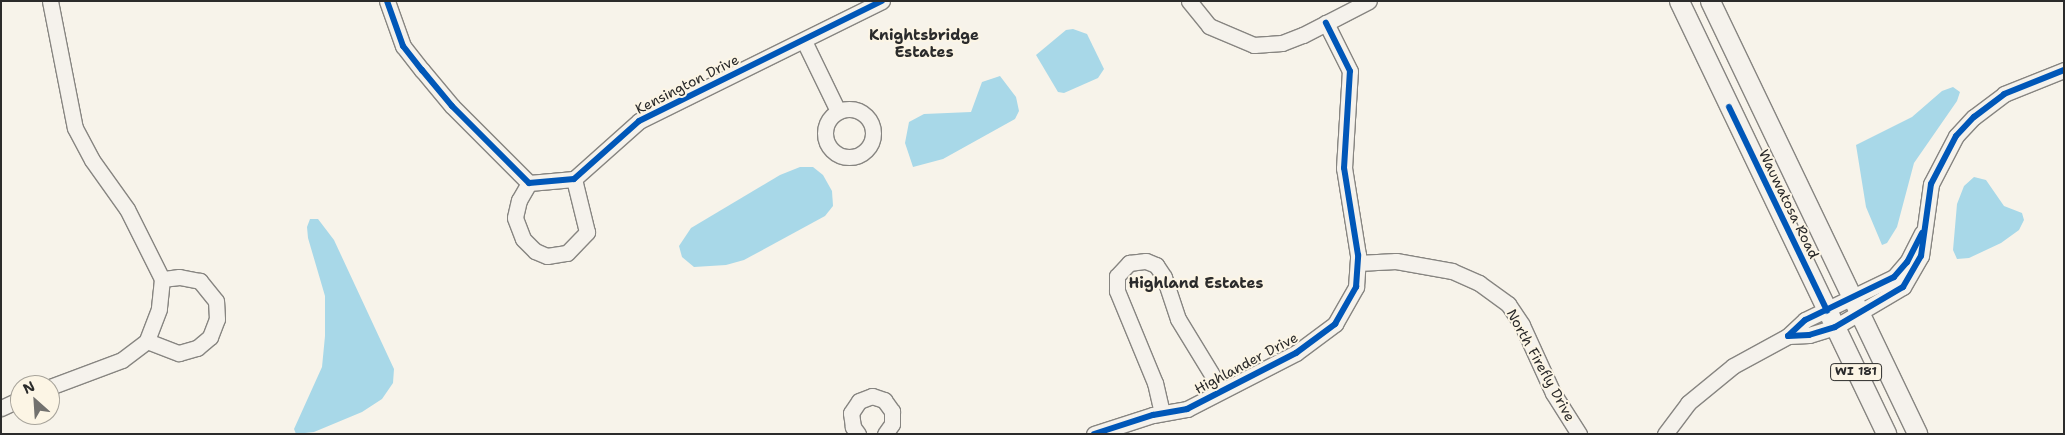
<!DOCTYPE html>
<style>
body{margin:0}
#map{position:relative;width:2065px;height:435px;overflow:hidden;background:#f7f3ea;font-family:"Shantell Sans",sans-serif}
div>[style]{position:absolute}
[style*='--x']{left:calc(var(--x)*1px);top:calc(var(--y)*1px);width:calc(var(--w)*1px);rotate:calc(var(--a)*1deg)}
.water>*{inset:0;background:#a8d8e8}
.roads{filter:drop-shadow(1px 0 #878581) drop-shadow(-1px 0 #878581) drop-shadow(0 1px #878581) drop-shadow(0 -1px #878581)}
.minor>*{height:15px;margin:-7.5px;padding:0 7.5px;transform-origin:7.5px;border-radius:7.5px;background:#f5f2ec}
.minor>.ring{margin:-7.5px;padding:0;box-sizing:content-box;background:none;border:15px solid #f5f2ec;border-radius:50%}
.major>*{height:19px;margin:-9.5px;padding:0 9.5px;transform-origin:9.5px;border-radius:9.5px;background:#f5f2ec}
.cycleway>*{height:6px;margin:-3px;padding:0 3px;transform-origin:3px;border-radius:3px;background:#0057b8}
span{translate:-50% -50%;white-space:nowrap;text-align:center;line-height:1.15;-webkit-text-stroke:4px #fcf5e5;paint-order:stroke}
.shield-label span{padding:1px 4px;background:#fcf5e5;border:1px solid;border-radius:4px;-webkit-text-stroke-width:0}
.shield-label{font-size:12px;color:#2b2b2b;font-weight:700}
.street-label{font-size:14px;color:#2b2b2b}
.neighbourhood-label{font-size:15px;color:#2b2b2b;font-weight:700}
.frame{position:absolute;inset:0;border:2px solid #2b2b2b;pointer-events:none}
.north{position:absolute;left:10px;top:375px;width:50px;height:50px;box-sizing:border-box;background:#fcf5e5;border:1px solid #a8a49b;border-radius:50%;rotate:334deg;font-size:14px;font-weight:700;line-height:20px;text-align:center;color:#2b2b2b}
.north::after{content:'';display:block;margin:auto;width:18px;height:22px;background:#72716e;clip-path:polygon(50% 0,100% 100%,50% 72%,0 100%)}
</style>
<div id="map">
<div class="water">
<i style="clip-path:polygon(1073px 29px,1087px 34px,1104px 69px,1098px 78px,1064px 93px,1058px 92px,1036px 55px,1066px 30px)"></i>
<i style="clip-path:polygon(1000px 76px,1016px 97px,1019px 111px,1015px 119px,943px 159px,913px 167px,905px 143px,909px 122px,924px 114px,971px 112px,982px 82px)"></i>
<i style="clip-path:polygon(1953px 87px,1960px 92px,1957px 101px,1914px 163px,1897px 227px,1887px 243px,1882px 245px,1866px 207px,1856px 145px,1912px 117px,1942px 91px)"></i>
<i style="clip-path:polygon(800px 167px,813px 167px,823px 175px,832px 191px,833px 206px,825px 216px,744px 260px,726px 265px,694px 267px,682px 257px,679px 246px,691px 228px,780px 175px)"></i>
<i style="clip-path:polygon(1974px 177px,1986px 180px,2004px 206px,2022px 213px,2024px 220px,2019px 230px,2001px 243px,1969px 258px,1957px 259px,1953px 250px,1957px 204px,1964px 186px)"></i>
<i style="clip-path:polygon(310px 219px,318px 219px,334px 240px,394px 369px,393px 383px,382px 399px,362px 412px,314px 432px,296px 434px,294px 429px,322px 367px,325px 336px,325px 296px,308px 238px,307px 227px)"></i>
</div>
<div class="roads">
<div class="minor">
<i style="--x:50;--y:1;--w:129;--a:78.9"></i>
<i style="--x:75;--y:128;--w:36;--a:62"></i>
<i style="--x:92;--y:160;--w:60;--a:54.5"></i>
<i style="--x:127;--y:209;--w:78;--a:63.4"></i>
<i style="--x:162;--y:279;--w:30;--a:96"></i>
<i style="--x:159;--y:309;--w:34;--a:111"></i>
<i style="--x:147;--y:341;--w:31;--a:143"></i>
<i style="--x:122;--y:360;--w:77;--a:159.4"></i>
<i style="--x:387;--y:1;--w:48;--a:70.4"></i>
<i style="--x:403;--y:46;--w:31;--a:52"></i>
<i style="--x:422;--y:70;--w:47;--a:50.2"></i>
<i style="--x:452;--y:106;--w:109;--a:45"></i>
<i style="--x:529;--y:183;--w:45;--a:-5.1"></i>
<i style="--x:574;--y:179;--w:87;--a:-41.7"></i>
<i style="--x:639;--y:121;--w:271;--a:-26.3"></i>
<i style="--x:1189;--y:1;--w:32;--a:51"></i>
<i style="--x:1209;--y:26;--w:49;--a:22.9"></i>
<i style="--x:1254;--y:45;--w:28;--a:-4"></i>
<i style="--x:1282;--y:43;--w:22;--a:-21"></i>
<i style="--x:1303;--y:35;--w:74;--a:-27.3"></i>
<i style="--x:804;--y:41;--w:78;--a:64.1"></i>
<i class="ring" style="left:825px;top:109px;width:33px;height:33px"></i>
<i style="--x:529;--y:183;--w:20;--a:120"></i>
<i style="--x:519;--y:200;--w:18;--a:103"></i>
<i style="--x:515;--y:218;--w:22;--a:69"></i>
<i style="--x:523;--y:239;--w:17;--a:45"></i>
<i style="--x:535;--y:251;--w:13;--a:23"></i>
<i style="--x:547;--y:256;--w:20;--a:-9"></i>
<i style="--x:567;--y:253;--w:29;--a:-46"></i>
<i style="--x:587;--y:232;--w:55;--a:-103.8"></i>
<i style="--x:1922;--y:233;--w:33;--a:117"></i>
<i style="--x:1907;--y:262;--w:20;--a:131"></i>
<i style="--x:1894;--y:277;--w:99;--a:154.2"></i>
<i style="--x:1805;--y:320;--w:23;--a:137"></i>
<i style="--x:1788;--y:336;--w:21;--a:-3"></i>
<i style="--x:1809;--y:335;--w:27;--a:-17"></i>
<i style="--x:1835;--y:327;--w:79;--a:-30.5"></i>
<i style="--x:1903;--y:287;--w:36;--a:-60"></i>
<i style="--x:1921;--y:256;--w:73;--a:-82.1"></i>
<i style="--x:1931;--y:184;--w:54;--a:-62.5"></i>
<i style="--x:1956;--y:136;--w:26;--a:-47"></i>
<i style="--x:1974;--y:117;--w:38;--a:-37"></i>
<i style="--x:2004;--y:94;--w:65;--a:-21.8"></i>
<i style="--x:1358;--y:263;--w:38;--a:-3"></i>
<i style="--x:1396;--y:261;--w:57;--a:10.1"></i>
<i style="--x:1452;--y:271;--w:30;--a:24"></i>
<i style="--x:1479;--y:283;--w:36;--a:36"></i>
<i style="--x:1508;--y:304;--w:25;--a:56"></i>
<i style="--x:1522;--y:325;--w:75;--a:65.5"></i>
<i style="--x:1553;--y:393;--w:49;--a:57.6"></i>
<i style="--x:147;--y:341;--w:34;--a:21"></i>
<i style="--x:179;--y:353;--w:19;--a:-16"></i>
<i style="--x:197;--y:348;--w:17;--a:-40"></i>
<i style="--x:210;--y:337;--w:19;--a:-69"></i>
<i style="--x:217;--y:319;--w:18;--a:-93"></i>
<i style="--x:216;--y:301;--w:26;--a:-129"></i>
<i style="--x:200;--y:281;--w:21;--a:-169"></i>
<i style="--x:179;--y:277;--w:17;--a:173"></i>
<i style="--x:1;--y:408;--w:21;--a:-25"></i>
<i style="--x:1162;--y:413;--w:31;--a:-103"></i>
<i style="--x:1155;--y:383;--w:100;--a:-112.4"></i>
<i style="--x:1117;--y:291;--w:15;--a:-90"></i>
<i style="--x:1117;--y:276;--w:18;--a:-47"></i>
<i style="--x:1129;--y:263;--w:17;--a:-7"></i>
<i style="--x:1146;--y:261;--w:11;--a:22"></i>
<i style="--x:1156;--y:265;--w:14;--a:56"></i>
<i style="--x:1164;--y:277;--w:44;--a:71.6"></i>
<i style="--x:1178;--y:319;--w:84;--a:58.6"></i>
<i style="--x:858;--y:434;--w:9;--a:-126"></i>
<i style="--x:853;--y:427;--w:14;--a:-98"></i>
<i style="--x:851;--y:413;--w:14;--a:-56"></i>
<i style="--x:859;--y:401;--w:14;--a:-21"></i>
<i style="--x:872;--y:396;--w:13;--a:18"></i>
<i style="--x:884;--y:400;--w:14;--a:54"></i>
<i style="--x:892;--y:411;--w:13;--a:90"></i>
<i style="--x:892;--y:424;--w:12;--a:125"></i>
<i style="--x:1094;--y:434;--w:62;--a:-17.9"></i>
<i style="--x:1153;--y:415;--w:35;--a:-10"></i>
<i style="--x:1187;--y:409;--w:123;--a:-27.2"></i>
<i style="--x:1296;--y:353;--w:49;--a:-36.6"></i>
<i style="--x:1335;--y:324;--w:43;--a:-60.4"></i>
<i style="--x:1356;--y:287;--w:32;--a:-86"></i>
<i style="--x:1358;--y:255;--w:88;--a:-99.1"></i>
<i style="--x:1344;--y:168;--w:97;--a:-86.5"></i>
<i style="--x:1350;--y:71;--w:54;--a:-116.6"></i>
<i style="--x:1665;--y:434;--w:39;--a:-53"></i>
<i style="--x:1688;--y:403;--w:58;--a:-39.4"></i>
<i style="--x:1733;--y:366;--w:63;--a:-28.6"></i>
</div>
<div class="major">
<i style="--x:1679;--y:1;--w:480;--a:64.4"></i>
<i style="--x:1710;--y:1;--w:480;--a:64.4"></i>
</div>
</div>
<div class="cycleway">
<i style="--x:387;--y:1;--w:48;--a:70.4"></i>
<i style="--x:403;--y:46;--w:31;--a:52"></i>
<i style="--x:422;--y:70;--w:47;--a:50.2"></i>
<i style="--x:452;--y:106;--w:109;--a:45"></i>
<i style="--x:529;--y:183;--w:45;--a:-5.1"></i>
<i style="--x:574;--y:179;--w:87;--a:-41.7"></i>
<i style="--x:639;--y:121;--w:271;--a:-26.3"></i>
<i style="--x:1729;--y:107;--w:226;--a:64.3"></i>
<i style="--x:1922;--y:233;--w:33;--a:117"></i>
<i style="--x:1907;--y:262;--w:20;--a:131"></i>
<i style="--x:1894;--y:277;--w:99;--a:154.2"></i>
<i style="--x:1805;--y:320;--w:23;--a:137"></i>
<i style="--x:1788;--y:336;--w:21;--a:-3"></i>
<i style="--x:1809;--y:335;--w:27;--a:-17"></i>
<i style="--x:1835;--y:327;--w:79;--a:-30.5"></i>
<i style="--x:1903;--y:287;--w:36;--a:-60"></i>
<i style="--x:1921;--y:256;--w:73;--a:-82.1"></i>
<i style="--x:1931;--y:184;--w:54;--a:-62.5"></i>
<i style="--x:1956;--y:136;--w:26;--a:-47"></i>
<i style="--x:1974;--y:117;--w:38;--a:-37"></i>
<i style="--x:2004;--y:94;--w:65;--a:-21.8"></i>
<i style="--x:1094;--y:434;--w:62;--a:-17.9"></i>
<i style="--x:1153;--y:415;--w:35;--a:-10"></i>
<i style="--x:1187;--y:409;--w:123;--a:-27.2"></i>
<i style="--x:1296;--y:353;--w:49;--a:-36.6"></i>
<i style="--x:1335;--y:324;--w:43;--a:-60.4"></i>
<i style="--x:1356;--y:287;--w:32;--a:-86"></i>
<i style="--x:1358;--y:255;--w:88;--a:-99.1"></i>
<i style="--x:1344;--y:168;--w:97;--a:-86.5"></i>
<i style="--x:1350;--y:71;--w:54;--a:-116.6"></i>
</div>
<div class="shield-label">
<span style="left:1856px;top:372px">WI 181</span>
</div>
<div class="street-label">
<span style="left:687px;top:84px;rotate:-27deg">Kensington Drive</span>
<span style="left:1789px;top:204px;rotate:64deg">Wauwatosa Road</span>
<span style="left:1246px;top:363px;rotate:-28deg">Highlander Drive</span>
<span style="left:1541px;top:365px;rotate:61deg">North Firefly Drive</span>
</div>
<div class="neighbourhood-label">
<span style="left:924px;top:44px">Knightsbridge<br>Estates</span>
<span style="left:1196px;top:284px">Highland Estates</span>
</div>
<div class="frame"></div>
<div class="north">N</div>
</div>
